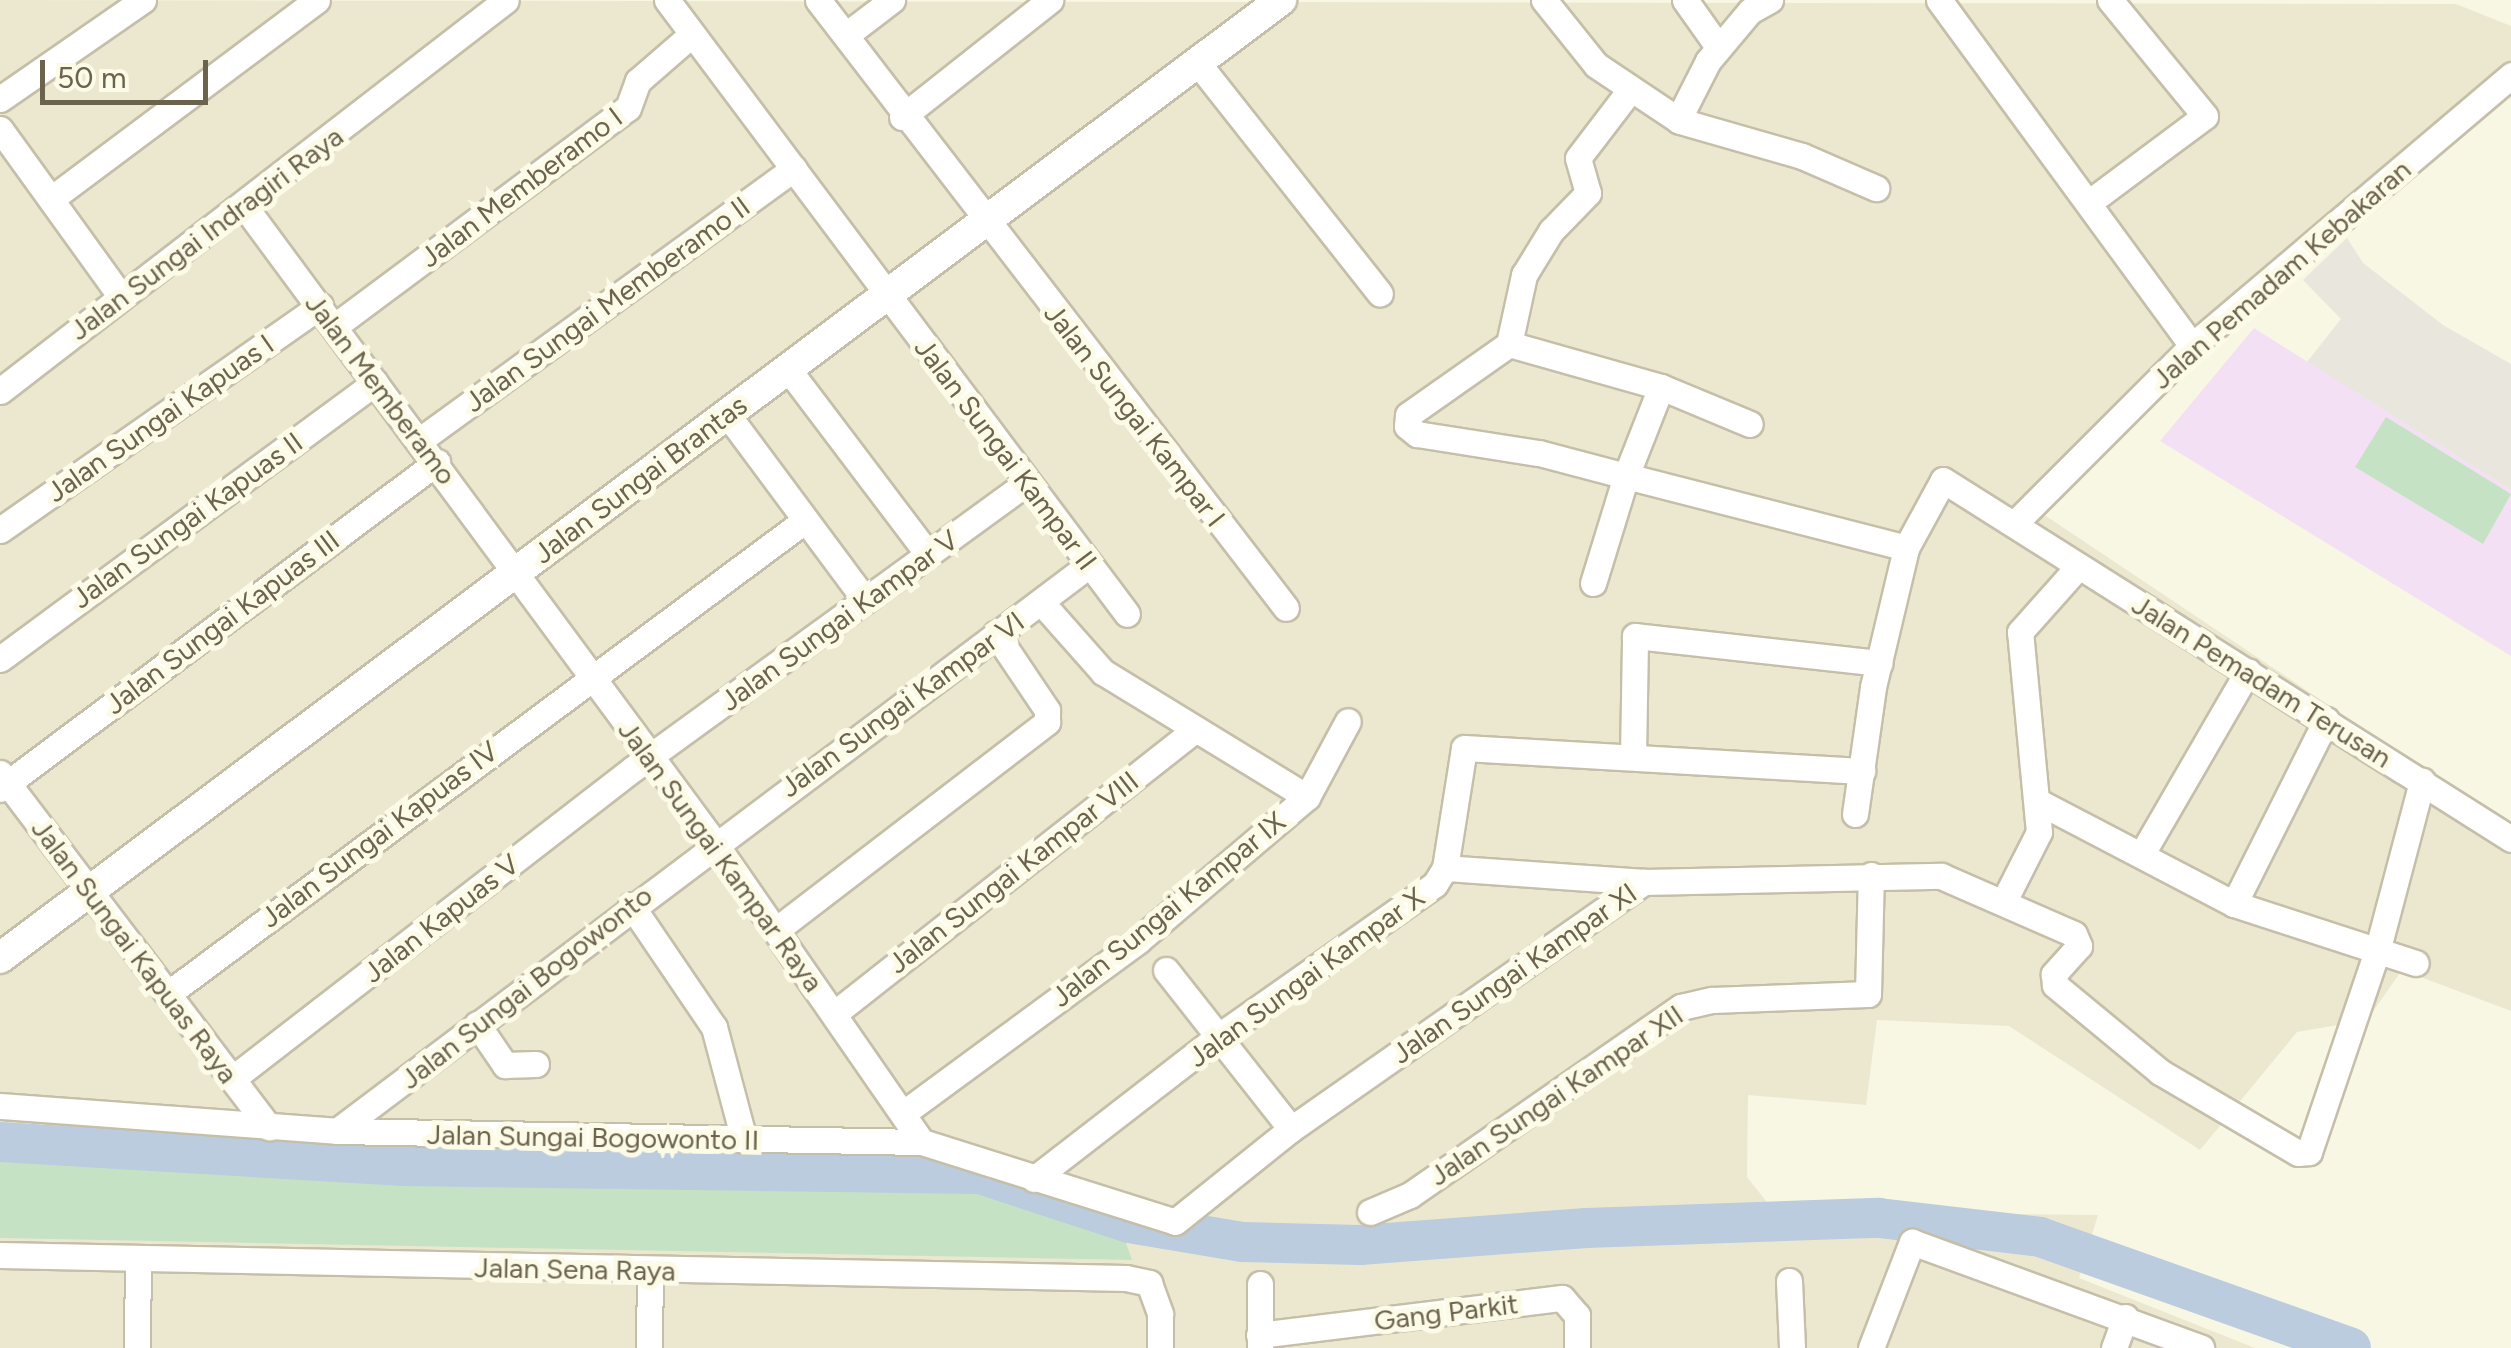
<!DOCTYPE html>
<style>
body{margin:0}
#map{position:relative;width:2511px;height:1348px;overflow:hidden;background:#f8f7e3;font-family:Figtree,sans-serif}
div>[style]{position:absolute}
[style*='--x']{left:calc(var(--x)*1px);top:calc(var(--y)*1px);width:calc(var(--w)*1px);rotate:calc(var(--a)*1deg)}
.residential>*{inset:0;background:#ece8d0}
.industrial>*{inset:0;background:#e8e6dd}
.education>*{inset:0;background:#f4e0f4}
.green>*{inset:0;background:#c5e3c4}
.river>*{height:40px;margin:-20px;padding:0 20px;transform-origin:20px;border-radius:20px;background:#baccde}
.roads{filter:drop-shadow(2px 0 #c5bfa9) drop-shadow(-2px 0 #c5bfa9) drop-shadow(0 2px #c5bfa9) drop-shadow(0 -2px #c5bfa9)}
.minor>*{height:25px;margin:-12.5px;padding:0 12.5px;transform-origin:12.5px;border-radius:12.5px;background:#fff}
.tertiary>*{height:30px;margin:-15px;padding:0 15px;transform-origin:15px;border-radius:15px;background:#fff}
span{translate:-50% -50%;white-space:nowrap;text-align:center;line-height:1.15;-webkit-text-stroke:10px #fcfbe8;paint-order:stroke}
.street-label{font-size:28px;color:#6c634d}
.scale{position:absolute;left:40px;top:60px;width:168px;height:45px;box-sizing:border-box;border:5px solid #6c634d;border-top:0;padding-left:12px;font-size:30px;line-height:35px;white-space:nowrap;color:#6c634d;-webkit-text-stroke:8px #fcfbe8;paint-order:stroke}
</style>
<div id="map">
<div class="residential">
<i style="clip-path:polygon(0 0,2456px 4px,2511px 26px,2511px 66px,2040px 512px,2511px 827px,2511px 1011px,2402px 970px,2367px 1020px,2297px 1032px,2200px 1150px,2009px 1026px,1877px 1020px,1866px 1105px,1748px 1095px,1747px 1177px,1774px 1211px,2098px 1215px,2079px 1278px,2255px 1348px,0 1348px)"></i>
</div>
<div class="industrial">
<i style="clip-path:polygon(2347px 238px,2363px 263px,2443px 325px,2511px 364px,2511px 490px,2307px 362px,2341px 319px,2303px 280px)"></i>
</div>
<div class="education">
<i style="clip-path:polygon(2254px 328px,2511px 490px,2511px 656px,2160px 441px)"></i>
</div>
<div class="green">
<i style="clip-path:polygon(2386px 417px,2511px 494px,2483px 544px,2355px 467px)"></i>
<i style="clip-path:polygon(0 1130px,934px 1153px,1117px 1217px,1132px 1260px,0 1238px)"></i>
</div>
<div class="river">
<i style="--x:0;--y:1142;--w:401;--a:3.4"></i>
<i style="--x:400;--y:1166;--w:580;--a:0.79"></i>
<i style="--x:980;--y:1174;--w:157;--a:18.2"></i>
<i style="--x:1129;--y:1223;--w:115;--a:9.5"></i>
<i style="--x:1242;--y:1242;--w:118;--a:1.5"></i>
<i style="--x:1360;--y:1245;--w:227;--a:-4.3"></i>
<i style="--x:1586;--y:1228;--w:293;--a:-2"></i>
<i style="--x:1879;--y:1218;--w:162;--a:6.7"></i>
<i style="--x:2040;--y:1237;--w:330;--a:19.6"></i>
</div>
<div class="roads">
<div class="minor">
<i style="--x:667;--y:0;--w:767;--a:53.16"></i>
<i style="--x:818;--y:0;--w:767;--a:52.41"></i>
<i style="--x:1544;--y:0;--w:83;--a:51.3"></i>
<i style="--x:1596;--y:65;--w:101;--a:33.7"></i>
<i style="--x:1680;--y:121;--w:127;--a:16"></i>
<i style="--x:1802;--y:156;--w:81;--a:23.4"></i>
<i style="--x:1685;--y:0;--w:50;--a:54.7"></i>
<i style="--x:1939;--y:0;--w:429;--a:53.8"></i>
<i style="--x:846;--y:35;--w:58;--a:-37.3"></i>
<i style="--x:1197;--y:62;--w:295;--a:51.7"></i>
<i style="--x:0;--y:99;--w:174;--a:-34.7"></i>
<i style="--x:902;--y:117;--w:189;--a:-38.3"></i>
<i style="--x:1678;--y:120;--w:66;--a:-63"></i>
<i style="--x:1708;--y:61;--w:65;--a:-50"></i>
<i style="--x:1750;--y:11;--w:23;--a:-29"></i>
<i style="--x:0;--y:129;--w:207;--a:54.2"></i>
<i style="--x:51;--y:199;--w:332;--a:-36.8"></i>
<i style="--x:2091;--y:201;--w:142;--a:-36.7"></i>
<i style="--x:2205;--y:116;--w:150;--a:-129.3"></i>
<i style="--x:245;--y:207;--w:789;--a:53.55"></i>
<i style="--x:714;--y:842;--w:365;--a:55.3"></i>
<i style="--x:335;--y:326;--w:365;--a:-36.7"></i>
<i style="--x:628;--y:108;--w:29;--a:-70"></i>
<i style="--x:638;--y:81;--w:70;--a:-41"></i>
<i style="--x:1509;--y:344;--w:123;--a:144.9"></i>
<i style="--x:1408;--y:415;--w:11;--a:95"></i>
<i style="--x:1407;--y:426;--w:13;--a:39"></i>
<i style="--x:1417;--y:434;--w:123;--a:8.9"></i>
<i style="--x:1539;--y:453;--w:90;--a:14.8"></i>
<i style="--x:1626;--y:476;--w:112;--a:107.1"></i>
<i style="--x:1509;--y:344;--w:71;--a:-77.7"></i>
<i style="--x:1524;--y:275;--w:52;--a:-58.5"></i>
<i style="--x:1551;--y:231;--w:53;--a:-45.8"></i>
<i style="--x:1588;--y:193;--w:36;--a:-106"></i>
<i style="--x:1578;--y:158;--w:86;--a:-52.6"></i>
<i style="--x:1509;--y:344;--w:158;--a:15.8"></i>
<i style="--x:1661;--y:387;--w:96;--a:22.6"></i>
<i style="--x:788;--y:369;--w:232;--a:52.9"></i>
<i style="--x:1661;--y:387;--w:96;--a:111.5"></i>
<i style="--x:1626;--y:476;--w:289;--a:14.4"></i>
<i style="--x:0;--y:391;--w:639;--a:-37.69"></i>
<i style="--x:727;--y:414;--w:232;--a:53.4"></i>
<i style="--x:420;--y:440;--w:462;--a:-36"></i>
<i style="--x:2015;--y:523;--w:250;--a:-45"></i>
<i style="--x:2192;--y:346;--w:419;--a:-40.3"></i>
<i style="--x:0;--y:530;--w:391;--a:-35"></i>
<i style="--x:1041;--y:602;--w:94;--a:48.5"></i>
<i style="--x:1103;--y:672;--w:239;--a:31.5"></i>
<i style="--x:0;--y:659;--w:466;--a:-36.4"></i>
<i style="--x:1633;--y:756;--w:120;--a:-89"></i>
<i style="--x:1635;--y:636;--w:246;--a:6.3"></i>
<i style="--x:0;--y:773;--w:445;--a:52.8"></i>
<i style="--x:0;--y:789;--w:546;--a:-36.81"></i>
<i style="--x:2037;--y:801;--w:222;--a:27.6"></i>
<i style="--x:2234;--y:904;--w:191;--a:18"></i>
<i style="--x:1855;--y:814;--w:128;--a:-81.9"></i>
<i style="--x:1873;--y:687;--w:143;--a:-76.6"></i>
<i style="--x:1906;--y:548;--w:77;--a:-61.4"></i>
<i style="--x:1943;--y:480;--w:672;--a:32.29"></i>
<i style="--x:2143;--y:852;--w:209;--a:-59.9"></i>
<i style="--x:1445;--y:868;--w:199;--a:4"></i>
<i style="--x:2005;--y:899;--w:75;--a:-63.1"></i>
<i style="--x:2039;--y:832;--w:201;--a:-95.4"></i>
<i style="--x:2020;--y:632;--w:87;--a:-48.3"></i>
<i style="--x:2234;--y:904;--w:206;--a:-63.4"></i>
<i style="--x:631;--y:905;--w:148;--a:55.8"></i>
<i style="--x:714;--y:1027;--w:117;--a:75.1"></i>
<i style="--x:776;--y:930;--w:342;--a:-37.5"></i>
<i style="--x:1047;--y:722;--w:12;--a:-90"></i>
<i style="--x:1047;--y:710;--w:92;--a:-123.9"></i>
<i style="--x:1166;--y:970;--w:202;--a:51.8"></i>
<i style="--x:169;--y:993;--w:791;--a:-36.62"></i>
<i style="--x:835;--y:1013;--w:456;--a:-38.2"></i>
<i style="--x:477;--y:1024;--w:50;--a:55.7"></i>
<i style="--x:505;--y:1065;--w:31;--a:-2"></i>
<i style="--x:232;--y:1079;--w:508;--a:-37.73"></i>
<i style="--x:634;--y:768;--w:486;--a:-36"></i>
<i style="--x:0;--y:1106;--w:338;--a:4.2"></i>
<i style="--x:337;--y:1131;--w:585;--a:1.08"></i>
<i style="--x:922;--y:1142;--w:265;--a:17.5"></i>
<i style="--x:1175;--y:1222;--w:149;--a:-38.7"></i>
<i style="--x:1291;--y:1129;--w:431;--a:-35"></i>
<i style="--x:1644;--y:882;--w:297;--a:-1.2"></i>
<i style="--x:1941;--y:876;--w:145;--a:23.6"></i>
<i style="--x:2074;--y:934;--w:13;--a:67"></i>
<i style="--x:2079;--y:946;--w:38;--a:132"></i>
<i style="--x:2054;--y:974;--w:11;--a:85"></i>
<i style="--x:2055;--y:985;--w:136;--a:39.6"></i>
<i style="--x:2160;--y:1072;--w:160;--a:30.4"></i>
<i style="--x:2298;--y:1153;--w:11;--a:-5"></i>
<i style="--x:2309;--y:1152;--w:215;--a:-71.3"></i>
<i style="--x:2378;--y:948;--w:173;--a:-75.2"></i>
<i style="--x:905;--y:1112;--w:290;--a:-36.3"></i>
<i style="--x:1139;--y:940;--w:221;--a:-40.4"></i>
<i style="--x:1307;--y:797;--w:86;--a:-61.7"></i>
<i style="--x:337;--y:1131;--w:941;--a:-36.97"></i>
<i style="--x:1034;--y:1179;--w:234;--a:-37.7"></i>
<i style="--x:1219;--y:1036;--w:264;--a:-35.1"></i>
<i style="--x:1435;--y:884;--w:19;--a:-58"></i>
<i style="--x:1445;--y:868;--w:121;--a:-81"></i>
<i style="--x:1464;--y:748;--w:399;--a:3.3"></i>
<i style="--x:1370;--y:1212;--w:43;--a:-23"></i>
<i style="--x:1410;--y:1195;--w:330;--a:-34.8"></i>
<i style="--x:1681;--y:1007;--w:32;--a:-13"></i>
<i style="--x:1712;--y:1000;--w:156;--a:-2.2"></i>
<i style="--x:1868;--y:994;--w:119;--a:-88.6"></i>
<i style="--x:0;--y:1255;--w:1126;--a:1.17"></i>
<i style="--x:1126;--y:1278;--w:24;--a:12"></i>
<i style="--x:1149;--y:1283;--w:33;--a:70"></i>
<i style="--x:1160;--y:1314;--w:34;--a:90"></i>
<i style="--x:1789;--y:1281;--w:67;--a:87.4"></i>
<i style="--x:1259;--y:1335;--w:305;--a:-7"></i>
<i style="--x:1562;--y:1298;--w:23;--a:49"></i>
<i style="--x:1577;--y:1315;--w:33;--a:90"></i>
<i style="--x:137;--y:1348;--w:90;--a:-89.4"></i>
<i style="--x:649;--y:1348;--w:77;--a:-89.3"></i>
<i style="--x:1260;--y:1348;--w:64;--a:-90"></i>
<i style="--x:1871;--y:1348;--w:114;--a:-68.9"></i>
<i style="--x:1912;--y:1242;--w:308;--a:20.1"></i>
<i style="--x:2114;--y:1348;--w:33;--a:-70"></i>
</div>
<div class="tertiary">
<i style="--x:0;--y:958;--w:1600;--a:-36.79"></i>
</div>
</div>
<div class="street-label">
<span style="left:521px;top:187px;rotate:-37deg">Jalan Memberamo I</span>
<span style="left:206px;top:233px;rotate:-37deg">Jalan Sungai Indragiri Raya</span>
<span style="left:2281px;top:274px;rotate:-41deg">Jalan Pemadam Kebakaran</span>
<span style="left:607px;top:304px;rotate:-36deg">Jalan Sungai Memberamo II</span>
<span style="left:381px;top:389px;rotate:53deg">Jalan Memberamo</span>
<span style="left:1135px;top:415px;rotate:52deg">Jalan Sungai Kampar I</span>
<span style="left:160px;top:418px;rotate:-35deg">Jalan Sungai Kapuas I</span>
<span style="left:1006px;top:454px;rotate:53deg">Jalan Sungai Kampar II</span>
<span style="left:640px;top:479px;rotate:-37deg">Jalan Sungai Brantas</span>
<span style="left:187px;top:520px;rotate:-36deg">Jalan Sungai Kapuas II</span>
<span style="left:839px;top:620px;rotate:-36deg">Jalan Sungai Kampar V</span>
<span style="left:222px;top:622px;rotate:-37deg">Jalan Sungai Kapuas III</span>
<span style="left:2262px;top:681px;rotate:32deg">Jalan Pemadam Terusan</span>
<span style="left:902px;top:704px;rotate:-36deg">Jalan Sungai Kampar VI</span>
<span style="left:379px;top:834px;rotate:-37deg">Jalan Sungai Kapuas IV</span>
<span style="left:721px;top:856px;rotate:54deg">Jalan Sungai Kampar Raya</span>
<span style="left:1013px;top:872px;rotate:-38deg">Jalan Sungai Kampar VIII</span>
<span style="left:1168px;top:909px;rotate:-39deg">Jalan Sungai Kampar IX</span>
<span style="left:441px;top:918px;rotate:-38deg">Jalan Kapuas V</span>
<span style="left:135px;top:951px;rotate:53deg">Jalan Sungai Kapuas Raya</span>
<span style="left:1514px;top:973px;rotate:-35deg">Jalan Sungai Kampar XI</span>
<span style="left:1306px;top:977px;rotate:-36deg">Jalan Sungai Kampar X</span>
<span style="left:526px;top:987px;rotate:-38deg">Jalan Sungai Bogowonto</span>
<span style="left:1556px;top:1095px;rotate:-34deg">Jalan Sungai Kampar XII</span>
<span style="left:593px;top:1137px;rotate:1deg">Jalan Sungai Bogowonto II</span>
<span style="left:575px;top:1269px;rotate:1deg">Jalan Sena Raya</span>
<span style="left:1446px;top:1312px;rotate:-7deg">Gang Parkit</span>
</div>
<div class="scale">50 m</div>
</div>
